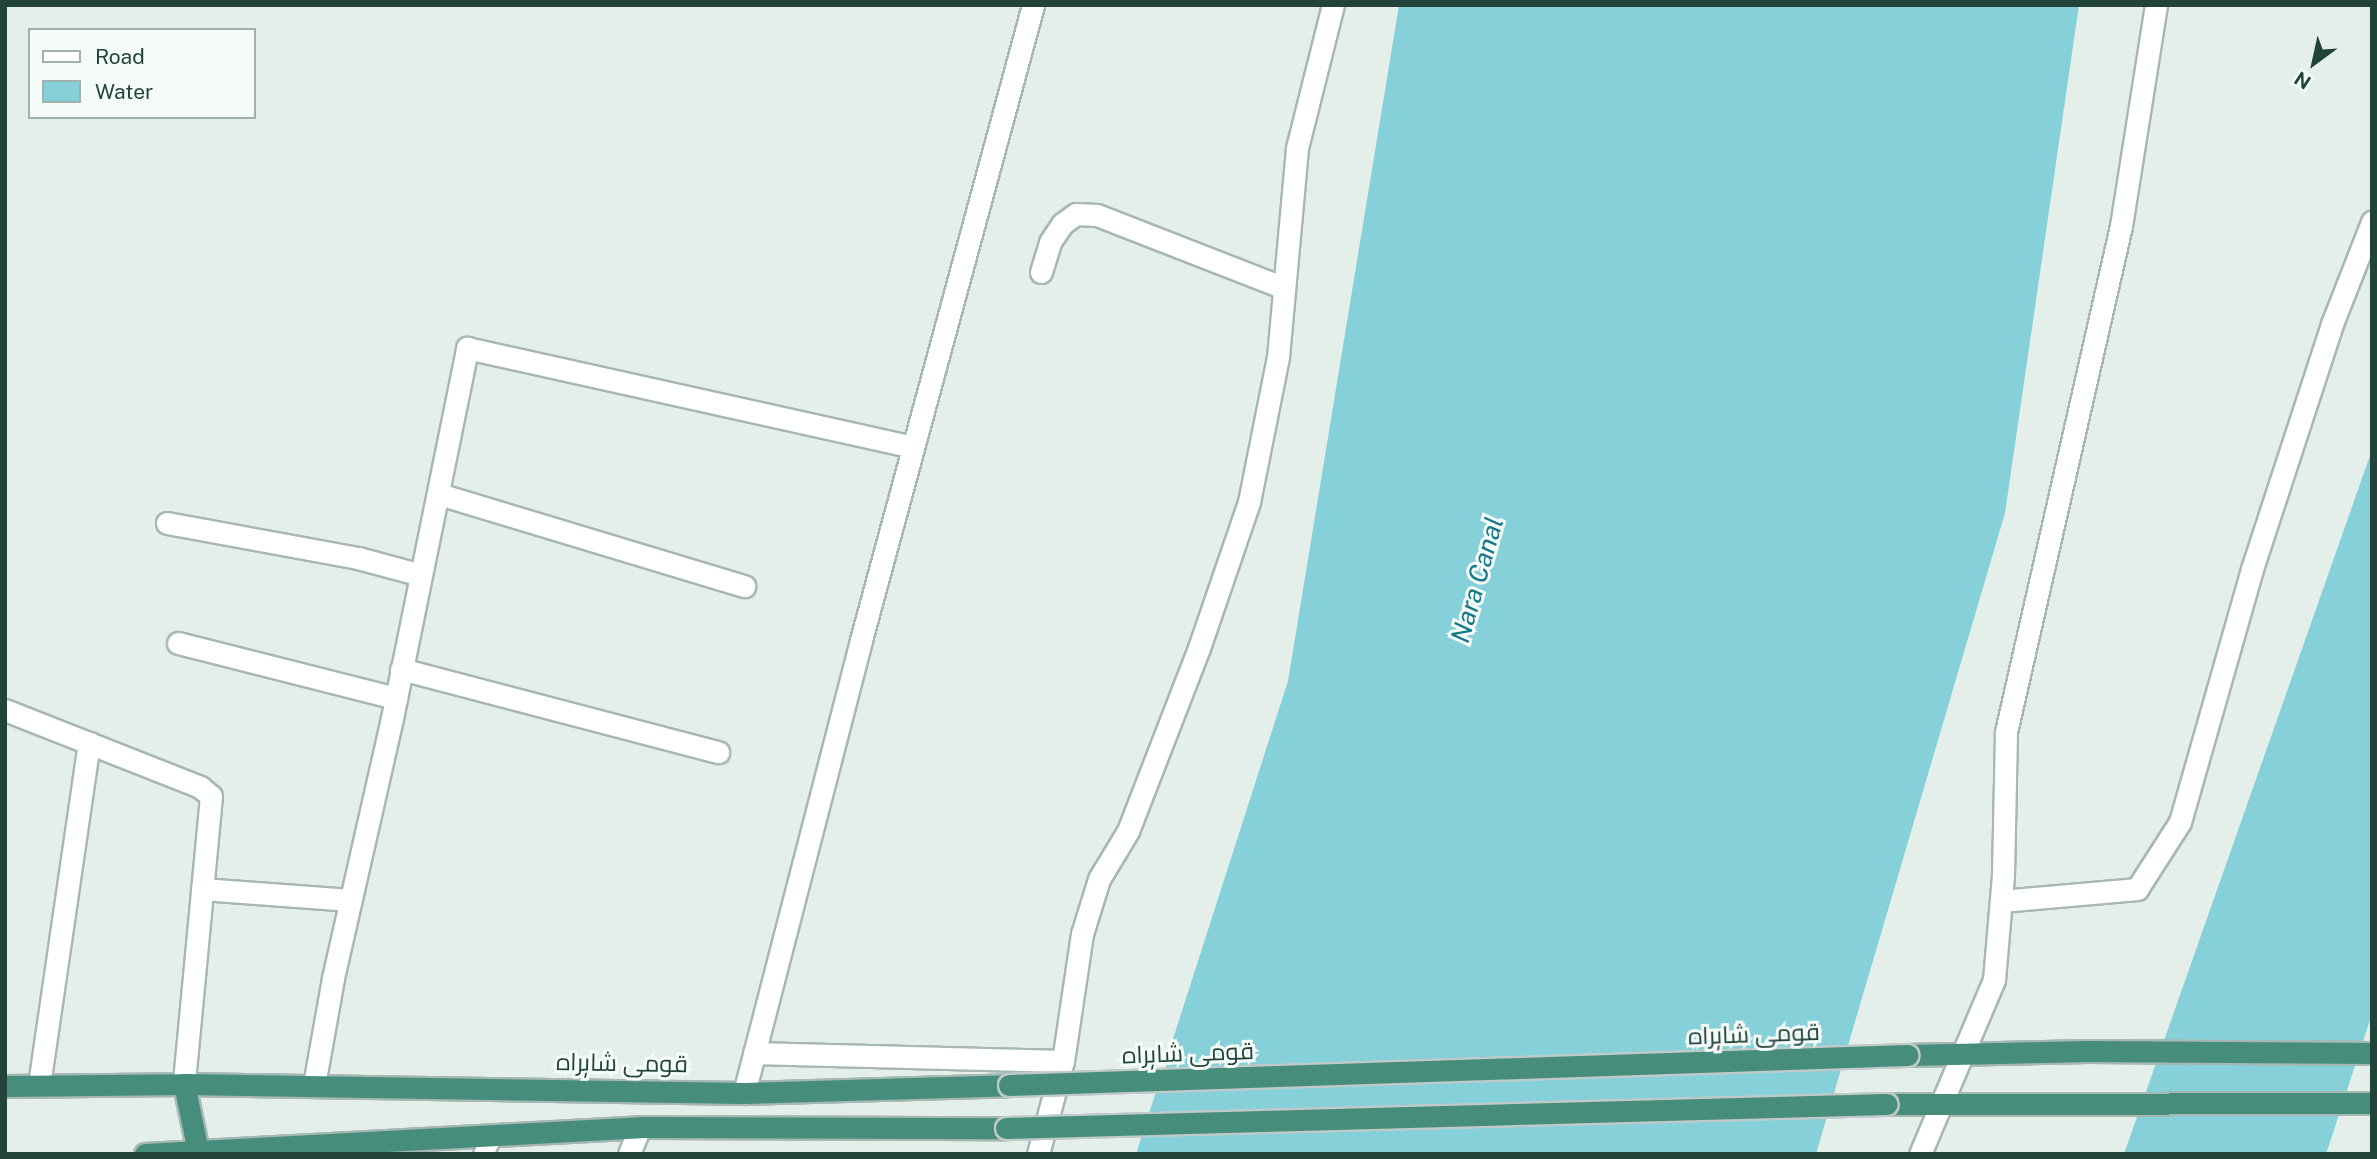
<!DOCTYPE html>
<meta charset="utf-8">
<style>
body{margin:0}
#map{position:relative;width:2377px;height:1159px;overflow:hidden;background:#e4efea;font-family:"Public Sans",Cairo,sans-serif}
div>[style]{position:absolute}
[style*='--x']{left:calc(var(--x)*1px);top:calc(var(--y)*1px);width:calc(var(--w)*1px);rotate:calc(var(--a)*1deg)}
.water>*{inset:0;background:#86d0da}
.roads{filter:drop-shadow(2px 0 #a6b8b1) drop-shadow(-2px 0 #a6b8b1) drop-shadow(0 2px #a6b8b1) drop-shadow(0 -2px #a6b8b1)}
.service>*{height:19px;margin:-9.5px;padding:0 9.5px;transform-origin:9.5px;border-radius:9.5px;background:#fff}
.minor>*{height:21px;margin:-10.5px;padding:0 10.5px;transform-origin:10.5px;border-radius:10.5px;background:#fff}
.tertiary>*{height:21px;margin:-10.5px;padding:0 10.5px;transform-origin:10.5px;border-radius:10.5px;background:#fff}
.trunk>*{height:21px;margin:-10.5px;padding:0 10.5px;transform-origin:10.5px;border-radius:10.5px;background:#468e7b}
.bridges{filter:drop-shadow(2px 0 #c1cac8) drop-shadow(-2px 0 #c1cac8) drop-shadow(0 2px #c1cac8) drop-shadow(0 -2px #c1cac8)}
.trunk-bridge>*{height:21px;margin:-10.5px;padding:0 10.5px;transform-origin:10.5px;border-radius:10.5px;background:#468e7b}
span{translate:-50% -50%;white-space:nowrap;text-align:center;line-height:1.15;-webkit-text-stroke:6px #f5fbf8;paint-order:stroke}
.street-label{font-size:24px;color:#214339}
.water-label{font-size:26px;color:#137887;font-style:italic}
.frame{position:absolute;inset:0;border:7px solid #214339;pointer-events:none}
.legend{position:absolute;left:28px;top:28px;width:228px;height:91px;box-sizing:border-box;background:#f5fbf8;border:2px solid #a0b1ac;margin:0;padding:9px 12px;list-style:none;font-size:21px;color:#214339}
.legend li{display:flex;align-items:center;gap:14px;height:35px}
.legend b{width:35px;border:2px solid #a0b1ac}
.north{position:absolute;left:2279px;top:28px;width:70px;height:70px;-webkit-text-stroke:5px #f5fbf8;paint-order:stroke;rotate:213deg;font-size:19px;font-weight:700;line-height:28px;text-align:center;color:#214339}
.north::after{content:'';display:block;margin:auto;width:24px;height:32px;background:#214339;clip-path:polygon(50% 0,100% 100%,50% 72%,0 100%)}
</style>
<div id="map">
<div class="water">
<i style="clip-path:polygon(1399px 5px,2079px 5px,2005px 513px,1816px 1154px,1136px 1154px,1288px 681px)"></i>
<i style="clip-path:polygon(2372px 450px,2372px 1014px,2326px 1154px,2124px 1154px)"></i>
</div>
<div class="roads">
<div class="service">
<i style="--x:483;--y:1154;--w:21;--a:-65"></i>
</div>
<div class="minor">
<i style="--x:1041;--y:272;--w:31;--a:-73"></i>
<i style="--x:1050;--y:242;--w:22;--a:-56"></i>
<i style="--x:1062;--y:224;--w:17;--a:-36"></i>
<i style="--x:1076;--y:214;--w:21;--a:3"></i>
<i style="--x:1097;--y:215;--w:201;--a:21.3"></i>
<i style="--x:439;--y:494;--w:319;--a:16.8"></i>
<i style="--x:167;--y:523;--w:194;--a:10.4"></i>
<i style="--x:358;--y:558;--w:65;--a:15.1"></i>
<i style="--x:178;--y:643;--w:225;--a:14.2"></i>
<i style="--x:401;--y:669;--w:328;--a:14.7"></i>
<i style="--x:5;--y:710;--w:210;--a:21.5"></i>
<i style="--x:200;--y:787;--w:14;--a:39"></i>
<i style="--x:211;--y:796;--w:289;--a:95.4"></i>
<i style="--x:202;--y:889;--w:149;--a:4.2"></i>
<i style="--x:2001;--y:901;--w:137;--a:-5"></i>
<i style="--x:2137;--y:889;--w:80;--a:-57.3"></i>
<i style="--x:2180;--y:822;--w:263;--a:-74.1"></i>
<i style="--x:2252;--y:569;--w:258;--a:-71.9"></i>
<i style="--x:2332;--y:324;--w:110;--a:-68.6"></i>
<i style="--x:754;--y:1053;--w:309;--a:1.5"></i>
<i style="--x:39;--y:1085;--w:346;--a:-81.7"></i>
<i style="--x:314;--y:1085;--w:109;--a:-79.9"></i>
<i style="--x:333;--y:978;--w:267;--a:-77.2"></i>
<i style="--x:392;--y:718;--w:378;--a:-78.5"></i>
<i style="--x:467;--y:348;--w:457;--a:12.5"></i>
<i style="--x:744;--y:1093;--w:468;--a:-75.5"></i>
<i style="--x:861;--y:640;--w:658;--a:-74.84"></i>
<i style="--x:1038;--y:1154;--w:96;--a:-75"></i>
<i style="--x:1063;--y:1061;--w:128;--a:-81.5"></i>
<i style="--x:1082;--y:934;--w:58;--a:-72.8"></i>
<i style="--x:1099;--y:879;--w:56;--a:-58.9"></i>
<i style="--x:1128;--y:831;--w:196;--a:-68.8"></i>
<i style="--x:1199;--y:648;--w:154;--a:-71.1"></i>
<i style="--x:1249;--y:502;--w:148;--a:-78.7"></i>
<i style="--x:1278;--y:357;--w:210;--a:-84.8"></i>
<i style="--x:1297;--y:148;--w:147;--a:-75.9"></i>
<i style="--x:1920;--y:1154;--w:189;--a:-67"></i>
<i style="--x:1994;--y:980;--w:105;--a:-85.1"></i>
<i style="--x:2003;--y:875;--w:143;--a:-88.8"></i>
<i style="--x:2006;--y:732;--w:519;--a:-77.2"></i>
<i style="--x:2121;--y:226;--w:224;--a:-81"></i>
</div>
<div class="tertiary">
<i style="--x:629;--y:1154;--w:29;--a:-68"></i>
</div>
<div class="trunk">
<i style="--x:1907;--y:1055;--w:181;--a:-1.3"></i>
<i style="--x:2088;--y:1051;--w:284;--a:0.4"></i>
<i style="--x:184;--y:1084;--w:68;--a:78.2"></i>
<i style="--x:5;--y:1086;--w:179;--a:-0.6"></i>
<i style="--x:184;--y:1084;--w:560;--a:0.92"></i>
<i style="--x:744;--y:1093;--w:265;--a:-1.7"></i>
<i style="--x:1887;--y:1104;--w:485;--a:-0.1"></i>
<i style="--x:145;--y:1154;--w:496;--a:-3.1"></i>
<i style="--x:640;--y:1127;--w:366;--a:0.2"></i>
</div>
</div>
<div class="bridges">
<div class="trunk-bridge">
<i style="--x:1009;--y:1085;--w:899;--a:-1.91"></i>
<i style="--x:1006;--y:1128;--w:881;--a:-1.56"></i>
</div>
</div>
<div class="street-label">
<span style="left:1754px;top:1034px;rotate:-2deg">قومی شاہراہ</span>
<span style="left:1188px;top:1053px;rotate:-2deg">قومی شاہراہ</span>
<span style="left:622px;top:1063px;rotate:1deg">قومی شاہراہ</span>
</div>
<div class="water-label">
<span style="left:1477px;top:580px;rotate:-74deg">Nara Canal</span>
</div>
<div class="frame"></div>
<ul class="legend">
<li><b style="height:9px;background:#fff"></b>Road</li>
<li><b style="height:19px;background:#86d0da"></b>Water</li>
</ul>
<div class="north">N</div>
</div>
